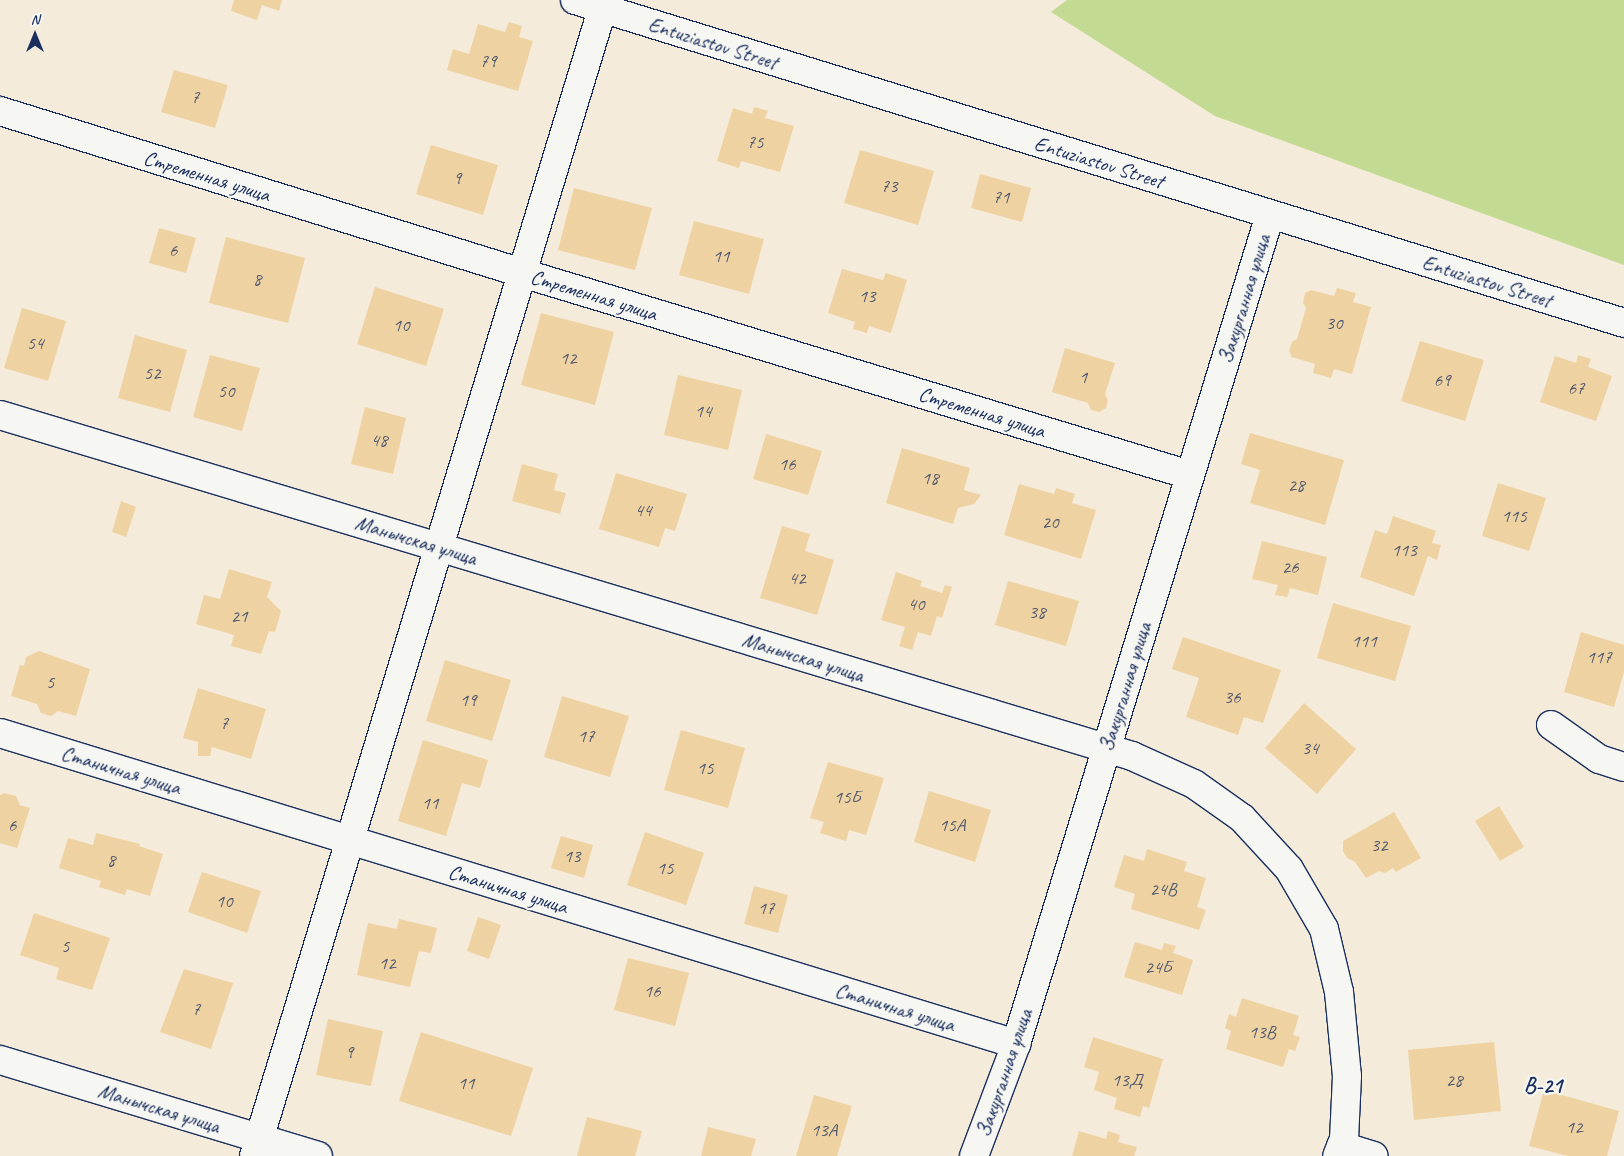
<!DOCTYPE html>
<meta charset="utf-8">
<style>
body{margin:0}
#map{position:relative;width:1624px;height:1156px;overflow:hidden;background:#f4ebda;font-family:Caveat,sans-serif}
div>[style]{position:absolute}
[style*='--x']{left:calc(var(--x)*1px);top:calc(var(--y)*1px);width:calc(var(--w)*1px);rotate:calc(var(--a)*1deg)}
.green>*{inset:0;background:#c2da91}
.building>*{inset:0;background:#efd2a2}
.roads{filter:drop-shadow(1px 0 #1b2f5e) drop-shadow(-1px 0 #1b2f5e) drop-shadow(0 1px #1b2f5e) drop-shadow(0 -1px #1b2f5e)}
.minor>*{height:28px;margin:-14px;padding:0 14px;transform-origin:14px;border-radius:14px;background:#f6f6f2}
span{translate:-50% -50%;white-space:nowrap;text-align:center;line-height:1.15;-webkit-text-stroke:4.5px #f6f6f2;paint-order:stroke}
.number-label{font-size:19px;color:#50586f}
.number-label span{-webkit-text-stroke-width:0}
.street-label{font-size:21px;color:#1b2f5e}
.neighbourhood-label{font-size:22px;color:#1b2f5e;font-weight:700}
.north{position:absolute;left:10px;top:10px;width:50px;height:50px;-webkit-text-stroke:4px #f6f6f2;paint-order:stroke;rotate:0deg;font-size:14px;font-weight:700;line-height:20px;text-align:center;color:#1b2f5e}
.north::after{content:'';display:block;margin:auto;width:18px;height:22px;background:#1b2f5e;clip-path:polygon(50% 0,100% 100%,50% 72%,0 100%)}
</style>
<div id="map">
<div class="green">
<i style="clip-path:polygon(1067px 0,1624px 0,1624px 265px,1215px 116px,1051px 12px)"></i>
</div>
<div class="building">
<i style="clip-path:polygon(234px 0,282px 0,279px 11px,262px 5px,257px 20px,231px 11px)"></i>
<i style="clip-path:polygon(509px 22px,522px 26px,519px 37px,533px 41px,518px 91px,447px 70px,453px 49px,469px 54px,478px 24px,505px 32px)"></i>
<i style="clip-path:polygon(174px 70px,228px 85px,215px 128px,161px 112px)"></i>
<i style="clip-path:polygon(754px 107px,768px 111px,765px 118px,794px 126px,780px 172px,741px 161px,739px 168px,717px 161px,733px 108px,752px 114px)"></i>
<i style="clip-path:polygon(431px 145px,498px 165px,483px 215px,416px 194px)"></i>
<i style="clip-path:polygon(860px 150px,934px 171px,918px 225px,844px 203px)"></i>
<i style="clip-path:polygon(980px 174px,1031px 188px,1022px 222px,971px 208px)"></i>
<i style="clip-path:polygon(574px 188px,652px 208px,635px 270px,558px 250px)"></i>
<i style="clip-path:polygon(694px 221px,764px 239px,749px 294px,679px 275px)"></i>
<i style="clip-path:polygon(159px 228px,196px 238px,186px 273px,149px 263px)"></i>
<i style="clip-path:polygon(226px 237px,305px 258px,288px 323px,209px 303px)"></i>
<i style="clip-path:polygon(842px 269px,883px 280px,886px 273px,907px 280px,891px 333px,869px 326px,867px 333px,853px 329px,855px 322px,828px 313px)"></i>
<i style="clip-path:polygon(375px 287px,444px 309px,426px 366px,357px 344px)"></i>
<i style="clip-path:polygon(1337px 288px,1356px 293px,1353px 302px,1371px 307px,1352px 374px,1334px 369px,1331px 378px,1313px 373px,1315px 364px,1292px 357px,1289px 351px,1292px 342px,1297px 339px,1306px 308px,1303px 303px,1305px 293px,1311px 290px,1334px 296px)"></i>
<i style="clip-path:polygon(22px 308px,66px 321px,48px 381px,4px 368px)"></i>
<i style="clip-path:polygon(541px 313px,614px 332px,595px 405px,521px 385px)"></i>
<i style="clip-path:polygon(135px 335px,187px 350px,170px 412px,118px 398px)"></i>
<i style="clip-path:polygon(1420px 341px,1484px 360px,1465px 421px,1401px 401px)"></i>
<i style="clip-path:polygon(1065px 348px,1115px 363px,1105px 394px,1108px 400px,1106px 408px,1099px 412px,1091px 410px,1088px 403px,1052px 392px)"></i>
<i style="clip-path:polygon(210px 355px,260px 368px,242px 431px,193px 417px)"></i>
<i style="clip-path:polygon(1578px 355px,1591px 359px,1588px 367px,1612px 376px,1596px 421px,1540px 402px,1555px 356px,1576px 363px)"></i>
<i style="clip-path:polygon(678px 375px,742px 390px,728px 450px,664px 435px)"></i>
<i style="clip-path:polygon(365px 407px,406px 418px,393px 474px,351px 464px)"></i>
<i style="clip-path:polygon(1250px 433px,1344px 460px,1325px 525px,1250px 503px,1260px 470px,1241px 464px)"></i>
<i style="clip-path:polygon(766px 434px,822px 451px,808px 495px,753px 479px)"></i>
<i style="clip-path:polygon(902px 448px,970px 468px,964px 490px,981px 495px,974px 504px,958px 508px,953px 524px,886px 503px)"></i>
<i style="clip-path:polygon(522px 464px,558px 474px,554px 490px,566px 493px,560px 514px,512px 501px)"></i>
<i style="clip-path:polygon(616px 473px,687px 494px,675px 531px,665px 528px,659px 547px,599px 529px)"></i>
<i style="clip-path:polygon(1498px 483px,1546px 498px,1529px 551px,1482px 536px)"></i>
<i style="clip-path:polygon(1019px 484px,1054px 494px,1056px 488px,1075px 494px,1072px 503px,1096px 510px,1081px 559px,1004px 535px)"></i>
<i style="clip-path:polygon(121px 501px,136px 507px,126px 537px,112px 532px)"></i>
<i style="clip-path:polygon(1393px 516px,1436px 531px,1432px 543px,1441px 545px,1437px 560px,1428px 556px,1414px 596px,1360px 577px,1375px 530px,1387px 534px)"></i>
<i style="clip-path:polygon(782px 526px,810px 534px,805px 551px,834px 560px,817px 615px,760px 598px)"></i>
<i style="clip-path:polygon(1262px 541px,1327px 557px,1318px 595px,1290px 588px,1287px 597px,1275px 595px,1278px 585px,1252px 579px)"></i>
<i style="clip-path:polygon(229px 569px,272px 582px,267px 597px,281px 611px,275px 632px,269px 631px,261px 654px,231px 646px,234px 635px,196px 624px,204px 595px,220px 599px)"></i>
<i style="clip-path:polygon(896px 572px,922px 581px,920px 586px,942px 593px,945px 585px,952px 587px,942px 618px,937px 616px,931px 636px,918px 632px,912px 650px,899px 646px,905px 627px,881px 620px)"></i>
<i style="clip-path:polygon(1008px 581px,1079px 601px,1066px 646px,995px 625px)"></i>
<i style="clip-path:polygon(1333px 603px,1411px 626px,1395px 681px,1317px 658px)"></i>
<i style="clip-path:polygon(1581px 632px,1624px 645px,1624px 672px,1614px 707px,1564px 692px)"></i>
<i style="clip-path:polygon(1183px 637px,1281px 670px,1263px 723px,1244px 717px,1238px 735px,1186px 717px,1199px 678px,1172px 669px)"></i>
<i style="clip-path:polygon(39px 651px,90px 669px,76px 716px,58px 711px,51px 716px,41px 713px,37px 704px,11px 696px,20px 665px,24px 666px,26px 657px)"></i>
<i style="clip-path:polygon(445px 660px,511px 680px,492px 741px,426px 721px)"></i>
<i style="clip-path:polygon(198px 688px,266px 709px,251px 759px,212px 747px,210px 756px,198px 756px,198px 742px,183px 738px)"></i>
<i style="clip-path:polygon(562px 696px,629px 716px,610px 777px,544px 757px)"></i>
<i style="clip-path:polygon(1304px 703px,1356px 749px,1317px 794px,1265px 748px)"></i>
<i style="clip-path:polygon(681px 730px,745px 748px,728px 808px,664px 790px)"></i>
<i style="clip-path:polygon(423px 740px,488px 760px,480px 788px,462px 783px,446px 836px,398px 821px)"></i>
<i style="clip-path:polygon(828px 762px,884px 778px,866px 835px,849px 830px,846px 841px,820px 833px,824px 822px,810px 818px)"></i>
<i style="clip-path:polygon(929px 791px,991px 810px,975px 862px,914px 842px)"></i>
<i style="clip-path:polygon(4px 793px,16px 796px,20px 805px,30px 808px,17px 848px,0 843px,0 795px)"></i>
<i style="clip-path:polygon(1499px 806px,1524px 847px,1500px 861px,1475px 821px)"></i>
<i style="clip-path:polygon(1394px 812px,1421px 858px,1396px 872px,1393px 868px,1385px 873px,1379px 871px,1366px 878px,1355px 862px,1347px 858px,1343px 851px,1343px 841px)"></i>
<i style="clip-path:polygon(645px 832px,704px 853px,686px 905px,627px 885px)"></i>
<i style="clip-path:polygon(96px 833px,140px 844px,139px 846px,163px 854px,150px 896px,127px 889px,125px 895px,99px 887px,101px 881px,59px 868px,68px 838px,93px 845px)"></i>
<i style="clip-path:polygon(561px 836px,593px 845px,584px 878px,551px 868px)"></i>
<i style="clip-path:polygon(1147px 849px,1187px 862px,1184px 871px,1206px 878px,1197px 907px,1206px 910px,1199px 930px,1131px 909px,1135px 894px,1114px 887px,1124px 855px,1144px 861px)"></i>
<i style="clip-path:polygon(202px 872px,261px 891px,247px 933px,188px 912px)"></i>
<i style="clip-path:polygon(754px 886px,788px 895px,778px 933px,744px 924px)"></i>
<i style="clip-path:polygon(34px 913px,110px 938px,92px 990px,56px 979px,59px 968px,20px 955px)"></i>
<i style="clip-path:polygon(478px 917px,501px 925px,489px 959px,467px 951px)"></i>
<i style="clip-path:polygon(399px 919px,437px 928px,431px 953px,419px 951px,410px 987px,357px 975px,368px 923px,397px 929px)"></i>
<i style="clip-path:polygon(1135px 942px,1162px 950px,1164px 943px,1176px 946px,1173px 953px,1193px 960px,1182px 995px,1124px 977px)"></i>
<i style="clip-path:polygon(628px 958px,689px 973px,675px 1026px,614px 1010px)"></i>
<i style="clip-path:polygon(184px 969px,233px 983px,211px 1049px,160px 1032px)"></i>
<i style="clip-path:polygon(1242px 998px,1299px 1016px,1293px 1035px,1300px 1037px,1295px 1051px,1289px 1049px,1283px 1067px,1226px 1049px,1231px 1031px,1225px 1028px,1229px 1014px,1236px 1017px)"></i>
<i style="clip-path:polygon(328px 1019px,383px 1031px,371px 1086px,316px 1075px)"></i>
<i style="clip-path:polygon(421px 1032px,533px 1068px,511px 1136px,399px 1101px)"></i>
<i style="clip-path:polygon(1093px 1037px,1163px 1059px,1149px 1108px,1143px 1106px,1140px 1117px,1114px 1109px,1117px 1098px,1094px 1090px,1099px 1072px,1084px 1067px)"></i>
<i style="clip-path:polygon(1494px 1042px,1501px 1111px,1414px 1120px,1408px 1050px)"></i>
<i style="clip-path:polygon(1544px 1090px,1619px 1111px,1607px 1156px,1568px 1156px,1529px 1146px)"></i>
<i style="clip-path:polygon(814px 1095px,852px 1106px,837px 1156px,796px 1156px)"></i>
<i style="clip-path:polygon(587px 1117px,642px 1131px,635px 1156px,577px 1156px)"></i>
<i style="clip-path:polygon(708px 1127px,756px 1139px,751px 1156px,701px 1156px)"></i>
<i style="clip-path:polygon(1079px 1131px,1106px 1139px,1108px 1131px,1120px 1135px,1118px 1142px,1137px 1147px,1134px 1156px,1072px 1156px)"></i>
</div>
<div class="roads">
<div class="minor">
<i style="--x:575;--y:0;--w:1098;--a:17.11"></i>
<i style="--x:0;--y:111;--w:547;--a:17.24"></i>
<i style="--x:522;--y:273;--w:698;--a:16.83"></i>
<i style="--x:0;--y:415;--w:1182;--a:16.76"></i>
<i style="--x:1132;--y:756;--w:68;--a:24.3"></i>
<i style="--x:1194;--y:784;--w:59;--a:35.3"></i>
<i style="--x:1242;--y:818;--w:69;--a:47.3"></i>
<i style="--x:1289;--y:869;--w:69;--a:59.7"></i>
<i style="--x:1324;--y:929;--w:65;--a:76.6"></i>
<i style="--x:1339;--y:992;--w:84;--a:84.6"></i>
<i style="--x:1347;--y:1076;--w:63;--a:92.7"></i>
<i style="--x:1344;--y:1139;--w:18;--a:112"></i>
<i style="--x:1551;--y:725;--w:59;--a:35.3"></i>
<i style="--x:1599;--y:759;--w:26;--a:18"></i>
<i style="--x:0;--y:733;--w:1063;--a:17.02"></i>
<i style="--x:0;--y:1060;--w:332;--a:16.8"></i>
<i style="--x:1341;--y:1146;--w:34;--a:17"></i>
<i style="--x:254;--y:1156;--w:1208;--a:-73.11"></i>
<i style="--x:974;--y:1156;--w:120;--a:-69.4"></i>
<i style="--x:1016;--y:1044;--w:867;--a:-72.97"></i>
</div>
</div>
<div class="number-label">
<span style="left:488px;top:62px">79</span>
<span style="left:195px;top:98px">7</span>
<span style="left:755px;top:143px">75</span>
<span style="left:457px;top:179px">9</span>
<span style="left:889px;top:187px">73</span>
<span style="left:1001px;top:198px">71</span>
<span style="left:173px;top:251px">6</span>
<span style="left:721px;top:257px">11</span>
<span style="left:257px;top:280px">8</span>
<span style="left:867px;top:297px">13</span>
<span style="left:1334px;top:324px">30</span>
<span style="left:401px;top:326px">10</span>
<span style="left:35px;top:344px">54</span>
<span style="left:568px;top:359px">12</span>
<span style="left:152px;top:374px">52</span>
<span style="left:1083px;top:378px">1</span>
<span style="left:1442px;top:381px">69</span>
<span style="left:1576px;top:389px">67</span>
<span style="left:226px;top:392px">50</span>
<span style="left:703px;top:412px">14</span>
<span style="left:379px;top:441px">48</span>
<span style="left:787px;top:465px">16</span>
<span style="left:930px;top:479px">18</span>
<span style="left:1296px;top:486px">28</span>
<span style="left:643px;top:511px">44</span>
<span style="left:1514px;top:517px">115</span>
<span style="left:1050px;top:523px">20</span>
<span style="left:1404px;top:551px">113</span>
<span style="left:1290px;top:568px">26</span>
<span style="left:797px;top:579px">42</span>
<span style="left:916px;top:605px">40</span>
<span style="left:1037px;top:613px">38</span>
<span style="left:239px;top:617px">21</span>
<span style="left:1364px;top:642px">111</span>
<span style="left:1599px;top:658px">117</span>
<span style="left:50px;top:683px">5</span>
<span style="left:1232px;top:698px">36</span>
<span style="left:468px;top:701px">19</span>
<span style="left:224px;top:724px">7</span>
<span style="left:586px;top:737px">17</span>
<span style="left:1310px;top:749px">34</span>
<span style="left:705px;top:769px">15</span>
<span style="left:847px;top:798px">15Б</span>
<span style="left:430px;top:804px">11</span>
<span style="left:12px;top:826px">6</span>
<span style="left:952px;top:826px">15А</span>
<span style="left:1379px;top:846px">32</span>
<span style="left:572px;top:857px">13</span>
<span style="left:111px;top:861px">8</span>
<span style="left:665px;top:869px">15</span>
<span style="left:1163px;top:890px">24В</span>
<span style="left:224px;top:902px">10</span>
<span style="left:766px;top:909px">17</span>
<span style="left:65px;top:947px">5</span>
<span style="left:387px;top:964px">12</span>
<span style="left:1158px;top:968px">24Б</span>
<span style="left:652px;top:992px">16</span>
<span style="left:196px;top:1010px">7</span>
<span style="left:1262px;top:1033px">13В</span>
<span style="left:349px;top:1053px">9</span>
<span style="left:1127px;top:1081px">13Д</span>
<span style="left:1454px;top:1081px">28</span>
<span style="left:466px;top:1084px">11</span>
<span style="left:1574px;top:1128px">12</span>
<span style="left:824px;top:1131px">13А</span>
</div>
<div class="street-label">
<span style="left:713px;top:43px;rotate:17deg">Entuziastov Street</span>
<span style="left:1099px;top:162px;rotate:17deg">Entuziastov Street</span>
<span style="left:207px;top:176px;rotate:17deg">Стременная улица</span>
<span style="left:1487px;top:281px;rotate:17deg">Entuziastov Street</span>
<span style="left:594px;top:295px;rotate:17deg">Стременная улица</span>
<span style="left:1244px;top:299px;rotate:-73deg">Закурганная улица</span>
<span style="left:982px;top:412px;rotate:17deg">Стременная улица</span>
<span style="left:416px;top:540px;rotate:17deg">Манычская улица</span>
<span style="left:803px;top:657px;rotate:17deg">Манычская улица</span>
<span style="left:1125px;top:687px;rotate:-73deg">Закурганная улица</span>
<span style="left:121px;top:770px;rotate:17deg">Станичная улица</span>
<span style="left:508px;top:889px;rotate:17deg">Станичная улица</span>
<span style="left:895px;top:1007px;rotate:17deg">Станичная улица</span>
<span style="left:1004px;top:1073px;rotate:-71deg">Закурганная улица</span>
<span style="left:159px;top:1108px;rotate:17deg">Манычская улица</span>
</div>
<div class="neighbourhood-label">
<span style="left:1543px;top:1087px">В-21</span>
</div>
<div class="north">N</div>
</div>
